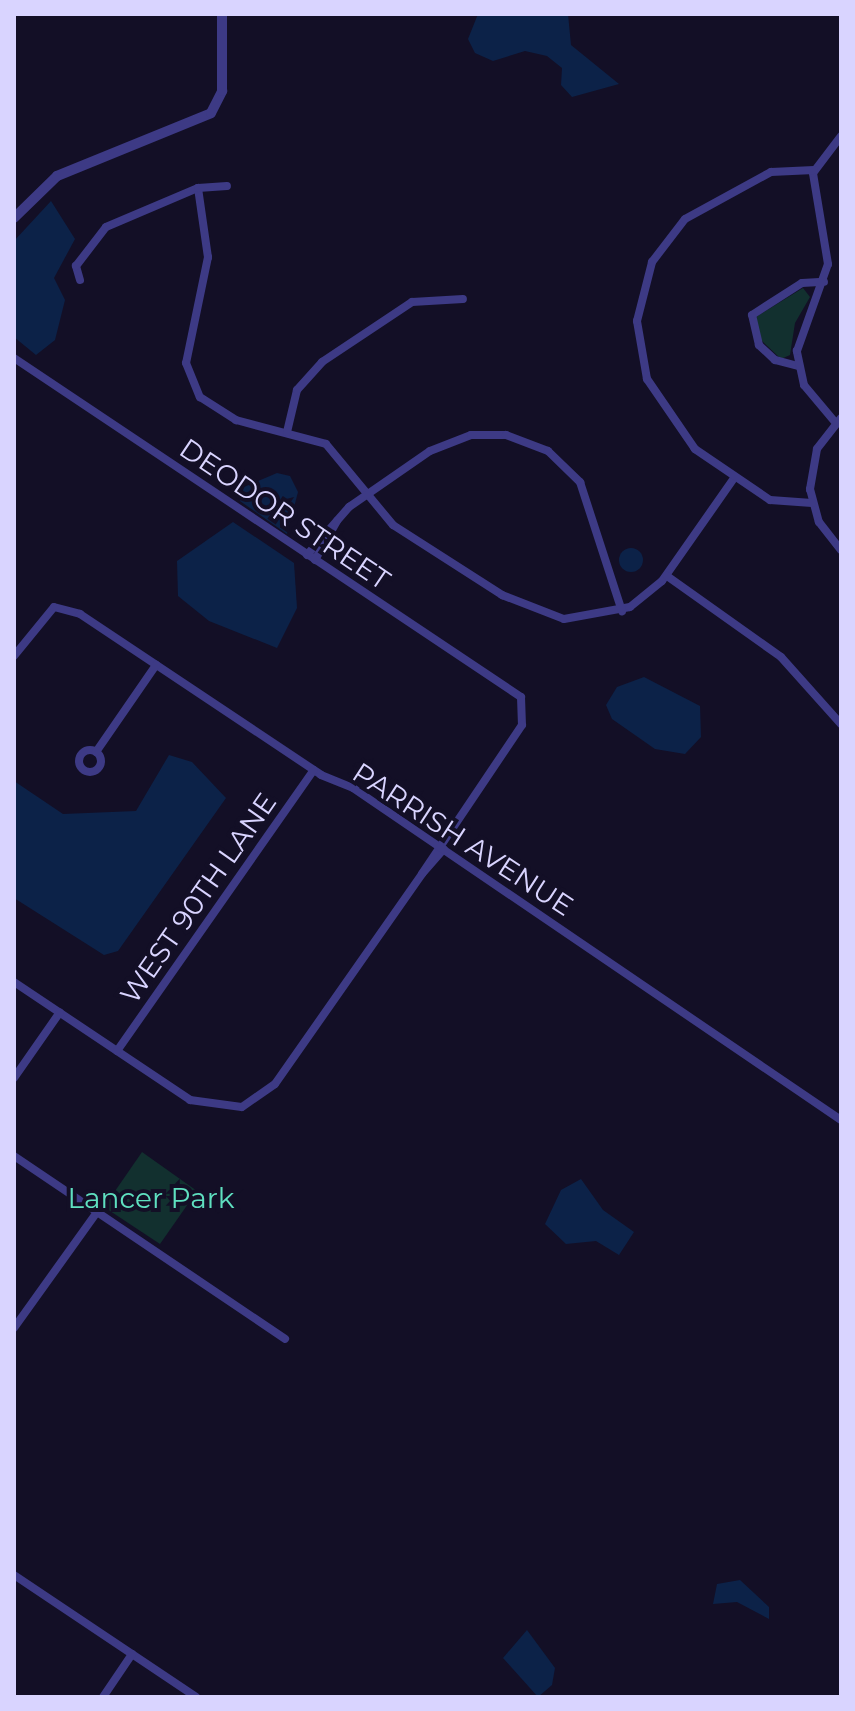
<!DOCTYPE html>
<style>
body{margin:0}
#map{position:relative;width:855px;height:1711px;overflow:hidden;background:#130f26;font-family:Montserrat,sans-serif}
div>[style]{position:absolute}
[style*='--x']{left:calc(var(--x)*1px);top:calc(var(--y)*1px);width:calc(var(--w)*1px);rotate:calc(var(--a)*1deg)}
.green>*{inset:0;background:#12302f}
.water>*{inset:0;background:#0c2248}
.round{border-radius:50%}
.minor>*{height:8px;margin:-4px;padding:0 4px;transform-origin:4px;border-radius:4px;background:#3d3a85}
.minor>.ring{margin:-4px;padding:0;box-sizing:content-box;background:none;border:8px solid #3d3a85;border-radius:50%}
.tertiary>*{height:10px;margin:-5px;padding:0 5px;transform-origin:5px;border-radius:5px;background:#3d3a85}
span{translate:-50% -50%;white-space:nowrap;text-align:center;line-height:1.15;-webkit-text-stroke:8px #130f26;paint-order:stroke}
.street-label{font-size:28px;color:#d9d4ff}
.park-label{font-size:28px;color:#5fe0c0}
.frame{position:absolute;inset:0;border:16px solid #d9d4ff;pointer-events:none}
</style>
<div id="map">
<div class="green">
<i style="clip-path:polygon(803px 288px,810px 297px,795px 323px,790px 355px,781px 359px,760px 339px,756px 317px)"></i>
<i style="clip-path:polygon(142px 1152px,197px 1191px,160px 1244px,104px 1207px)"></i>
</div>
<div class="water">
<i style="clip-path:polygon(478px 14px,568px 14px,571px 45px,619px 84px,572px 97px,561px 85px,562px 68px,547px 56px,525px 51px,493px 61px,475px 53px,468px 39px)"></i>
<i style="clip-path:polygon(51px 201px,75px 239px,54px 278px,65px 300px,55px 340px,36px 355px,14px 337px,14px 241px)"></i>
<i style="clip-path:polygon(277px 473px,290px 476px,298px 492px,287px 534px,240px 501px,244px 487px)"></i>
<i style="clip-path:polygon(233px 522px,294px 563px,297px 608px,277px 648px,209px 621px,178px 596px,177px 561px)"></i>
<i class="round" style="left:619px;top:548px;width:24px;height:24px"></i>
<i style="clip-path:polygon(644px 677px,700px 706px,701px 737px,685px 754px,655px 749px,612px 719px,606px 705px,617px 687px)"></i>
<i style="clip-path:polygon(169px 755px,192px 762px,226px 798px,118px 951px,104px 955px,14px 898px,14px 781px,63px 814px,136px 811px)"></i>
<i style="clip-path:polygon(581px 1179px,603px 1210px,634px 1232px,619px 1255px,596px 1241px,566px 1244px,545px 1224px,561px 1190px)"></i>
<i style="clip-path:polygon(740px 1580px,769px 1607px,769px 1619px,737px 1602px,713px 1604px,717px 1584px)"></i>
<i style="clip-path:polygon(527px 1630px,555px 1668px,552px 1685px,538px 1697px,503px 1658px)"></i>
</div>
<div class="minor">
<i style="--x:198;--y:188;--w:70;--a:81.8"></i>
<i style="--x:208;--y:257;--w:108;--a:101.7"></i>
<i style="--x:186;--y:363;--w:37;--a:68"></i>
<i style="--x:200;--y:397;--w:43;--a:32.6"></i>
<i style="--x:236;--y:420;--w:93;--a:14.9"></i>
<i style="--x:326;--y:444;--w:105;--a:50.4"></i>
<i style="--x:393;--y:525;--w:130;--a:32.7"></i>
<i style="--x:502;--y:595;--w:66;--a:21.2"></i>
<i style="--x:564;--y:619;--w:67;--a:-10.3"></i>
<i style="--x:630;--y:607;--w:41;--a:-39.1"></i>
<i style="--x:662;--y:581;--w:126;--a:-55"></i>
<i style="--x:80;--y:280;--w:15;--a:-106"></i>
<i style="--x:76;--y:266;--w:49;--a:-52.4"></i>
<i style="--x:106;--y:227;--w:100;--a:-23"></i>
<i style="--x:198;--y:188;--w:29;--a:-4"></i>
<i style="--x:14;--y:358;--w:610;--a:33.77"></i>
<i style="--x:521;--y:697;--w:28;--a:88"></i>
<i style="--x:522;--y:725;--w:179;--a:123.9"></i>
<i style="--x:422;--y:874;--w:33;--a:-49"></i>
<i style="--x:798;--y:366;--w:24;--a:-165"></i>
<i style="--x:775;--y:360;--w:22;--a:-137"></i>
<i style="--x:759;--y:345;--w:31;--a:-103"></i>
<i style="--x:752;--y:315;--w:59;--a:-32.6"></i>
<i style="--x:802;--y:283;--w:22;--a:-3"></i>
<i style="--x:841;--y:418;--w:39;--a:128"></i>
<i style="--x:817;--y:449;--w:41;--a:99.9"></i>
<i style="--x:810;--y:489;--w:34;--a:75"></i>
<i style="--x:819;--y:522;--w:36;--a:52"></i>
<i style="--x:835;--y:422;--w:48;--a:-130"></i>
<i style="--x:804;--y:385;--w:35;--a:-102"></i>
<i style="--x:797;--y:351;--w:92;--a:-70.4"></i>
<i style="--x:828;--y:264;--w:92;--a:-99.4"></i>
<i style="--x:813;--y:173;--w:46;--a:-52.9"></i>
<i style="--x:287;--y:432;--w:43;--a:-76.6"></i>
<i style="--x:297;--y:390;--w:38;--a:-48"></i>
<i style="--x:322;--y:362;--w:108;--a:-33.7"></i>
<i style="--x:412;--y:302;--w:51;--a:-3.4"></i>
<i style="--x:812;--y:503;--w:42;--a:-175.9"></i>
<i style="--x:770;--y:500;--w:91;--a:-145.8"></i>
<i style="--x:695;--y:449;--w:85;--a:-124.4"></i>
<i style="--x:647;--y:379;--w:59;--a:-99.8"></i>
<i style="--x:637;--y:321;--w:61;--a:-75.7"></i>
<i style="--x:652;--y:262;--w:54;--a:-52.5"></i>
<i style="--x:685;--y:219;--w:98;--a:-28.7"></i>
<i style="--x:771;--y:172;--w:43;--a:-2.7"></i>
<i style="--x:307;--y:555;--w:64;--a:-48.8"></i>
<i style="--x:349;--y:507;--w:98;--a:-34.7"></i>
<i style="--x:430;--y:451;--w:44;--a:-21.3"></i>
<i style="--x:471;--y:435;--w:35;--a:0"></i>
<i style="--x:506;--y:435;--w:45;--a:20.9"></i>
<i style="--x:548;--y:451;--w:45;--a:44.1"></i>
<i style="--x:580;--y:482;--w:136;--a:72"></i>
<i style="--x:315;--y:560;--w:45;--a:-60.6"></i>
<i style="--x:667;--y:576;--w:140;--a:35.4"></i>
<i style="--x:781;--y:657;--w:90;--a:48.2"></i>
<i style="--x:14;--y:656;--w:63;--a:-50.8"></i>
<i style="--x:54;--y:607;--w:27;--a:15"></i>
<i style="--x:80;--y:614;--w:290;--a:33.7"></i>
<i style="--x:321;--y:775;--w:35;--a:22"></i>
<i style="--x:353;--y:788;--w:590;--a:34.23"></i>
<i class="ring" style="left:79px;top:750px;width:14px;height:14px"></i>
<i style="--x:96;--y:752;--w:106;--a:-55.4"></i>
<i style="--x:14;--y:982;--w:212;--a:33.8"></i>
<i style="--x:190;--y:1100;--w:52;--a:7.7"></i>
<i style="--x:242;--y:1107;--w:40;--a:-34.9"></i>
<i style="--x:275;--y:1084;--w:256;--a:-55"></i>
<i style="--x:117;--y:1051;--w:343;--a:-55"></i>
<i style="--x:14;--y:1078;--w:80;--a:-55.1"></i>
<i style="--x:14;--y:1156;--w:327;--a:34"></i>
<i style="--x:14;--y:1328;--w:143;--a:-54.4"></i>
<i style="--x:14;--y:1575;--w:219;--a:33.8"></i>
<i style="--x:103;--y:1697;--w:52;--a:-56"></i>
</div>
<div class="tertiary">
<i style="--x:14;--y:218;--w:60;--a:-44.3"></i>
<i style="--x:57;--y:176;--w:166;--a:-22.2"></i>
<i style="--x:211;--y:113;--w:25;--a:-63"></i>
<i style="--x:222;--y:91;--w:77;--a:-90"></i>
</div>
<div class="street-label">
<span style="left:285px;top:514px;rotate:34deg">DEODOR STREET</span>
<span style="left:463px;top:839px;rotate:33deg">PARRISH AVENUE</span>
<span style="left:198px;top:898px;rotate:-55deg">WEST 90TH LANE</span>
</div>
<div class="park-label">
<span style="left:151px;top:1198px">Lancer Park</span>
</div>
<div class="frame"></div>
</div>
